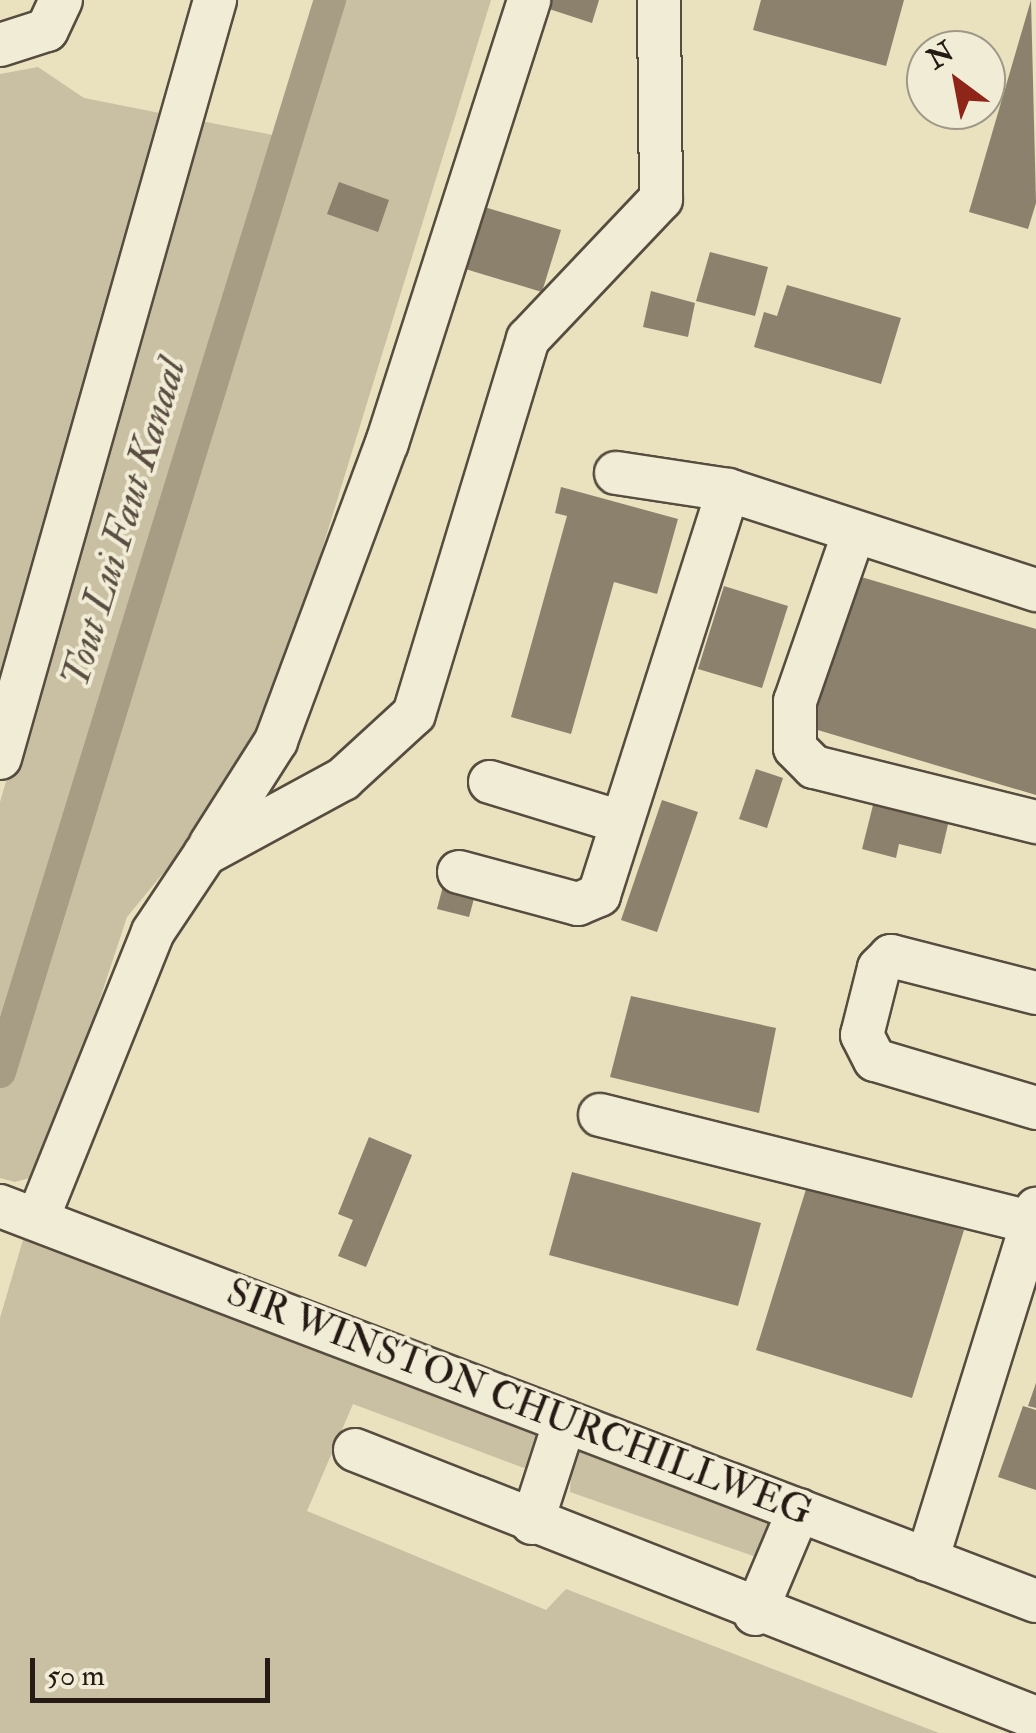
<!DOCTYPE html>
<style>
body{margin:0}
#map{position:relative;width:1036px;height:1733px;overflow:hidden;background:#eae1bf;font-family:"IM FELL Double Pica",serif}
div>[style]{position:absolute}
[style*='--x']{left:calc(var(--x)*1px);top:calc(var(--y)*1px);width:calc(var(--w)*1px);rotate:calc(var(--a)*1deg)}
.green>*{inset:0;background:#c9bfa2}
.canal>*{height:32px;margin:-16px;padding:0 16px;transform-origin:16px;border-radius:16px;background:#a79d85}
.building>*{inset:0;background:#8b816d}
.roads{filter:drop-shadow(2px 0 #564c3f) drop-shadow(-2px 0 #564c3f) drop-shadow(0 2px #564c3f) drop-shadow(0 -2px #564c3f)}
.minor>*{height:42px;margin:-21px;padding:0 21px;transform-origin:21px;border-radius:21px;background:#f1ecd5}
span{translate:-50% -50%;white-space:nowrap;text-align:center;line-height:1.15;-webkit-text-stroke:8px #f1ecd5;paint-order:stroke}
.street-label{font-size:38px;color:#251a14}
.water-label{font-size:40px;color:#594e41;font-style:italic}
.north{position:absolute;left:906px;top:30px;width:100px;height:100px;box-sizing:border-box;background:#f1ecd5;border:2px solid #9f9888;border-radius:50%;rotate:328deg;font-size:28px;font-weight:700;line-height:40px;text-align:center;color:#251a14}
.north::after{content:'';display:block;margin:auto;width:35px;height:45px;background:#8f2418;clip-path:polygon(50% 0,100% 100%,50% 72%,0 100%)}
.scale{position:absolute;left:30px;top:1658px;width:240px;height:45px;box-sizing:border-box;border:5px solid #251a14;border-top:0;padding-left:12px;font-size:30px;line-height:35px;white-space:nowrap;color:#251a14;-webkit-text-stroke:8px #f1ecd5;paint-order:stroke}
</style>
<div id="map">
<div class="green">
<i style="clip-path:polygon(330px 0,491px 0,292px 647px,235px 786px,127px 917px,54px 1138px,37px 1176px,15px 1182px,0 1178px,0 802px,201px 121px,288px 138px)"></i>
<i style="clip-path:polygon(38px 67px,84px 98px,165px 114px,0 709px,0 74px)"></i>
<i style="clip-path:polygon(25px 1233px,540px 1431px,537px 1460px,524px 1468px,353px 1404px,307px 1511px,546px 1610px,566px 1589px,939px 1733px,0 1733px,0 1318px)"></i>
<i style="clip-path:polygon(584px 1449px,771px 1521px,762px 1559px,570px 1492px,572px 1451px)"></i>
</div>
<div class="canal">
<i style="--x:0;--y:1072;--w:1122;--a:-72.89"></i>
</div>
<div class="building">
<i style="clip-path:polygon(545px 0,599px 0,592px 23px,543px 7px)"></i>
<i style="clip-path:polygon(761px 0,904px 0,886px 66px,753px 30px)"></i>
<i style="clip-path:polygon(1031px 0,1036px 203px,1028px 229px,969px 212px)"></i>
<i style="clip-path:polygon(339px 182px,389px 200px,378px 232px,327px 214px)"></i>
<i style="clip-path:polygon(481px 206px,561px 230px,542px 292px,462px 268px)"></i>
<i style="clip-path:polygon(710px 252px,768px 267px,755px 316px,696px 301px)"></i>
<i style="clip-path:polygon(787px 285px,901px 318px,881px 384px,754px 347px,764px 312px,777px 316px)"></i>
<i style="clip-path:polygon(651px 291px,695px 303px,688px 337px,643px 327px)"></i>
<i style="clip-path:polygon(561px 487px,678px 519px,657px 594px,614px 582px,571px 734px,511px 717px,567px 516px,555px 513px)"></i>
<i style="clip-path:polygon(858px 576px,1036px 629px,1036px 795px,811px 728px)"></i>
<i style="clip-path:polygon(724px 586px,788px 606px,762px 688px,698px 669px)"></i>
<i style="clip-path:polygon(756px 769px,783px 778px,767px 828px,739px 819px)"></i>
<i style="clip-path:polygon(875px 797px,950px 816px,941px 854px,899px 844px,896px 858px,862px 849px)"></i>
<i style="clip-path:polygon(662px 800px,698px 812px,657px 932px,621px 920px)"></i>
<i style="clip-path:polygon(443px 886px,475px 895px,469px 917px,437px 909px)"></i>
<i style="clip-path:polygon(631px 996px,776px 1028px,759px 1113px,610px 1077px)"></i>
<i style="clip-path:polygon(369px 1137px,412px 1155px,366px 1267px,338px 1256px,353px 1220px,338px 1214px)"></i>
<i style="clip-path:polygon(572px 1172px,761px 1223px,738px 1306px,549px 1255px)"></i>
<i style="clip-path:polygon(807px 1186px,886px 1210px,892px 1188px,910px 1214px,964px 1230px,912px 1398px,756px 1350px)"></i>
<i style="clip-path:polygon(1036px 1383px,1036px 1408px,1028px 1406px)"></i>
<i style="clip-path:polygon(1023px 1406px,1036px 1410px,1036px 1490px,998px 1477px)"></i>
</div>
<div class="roads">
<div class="minor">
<i style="--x:0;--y:45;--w:49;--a:-17.7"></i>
<i style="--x:47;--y:30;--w:33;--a:-65"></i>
<i style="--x:616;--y:473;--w:113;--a:8.6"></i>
<i style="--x:728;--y:490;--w:324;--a:18"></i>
<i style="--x:854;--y:532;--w:179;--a:109.2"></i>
<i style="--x:795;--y:701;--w:47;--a:90"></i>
<i style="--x:795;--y:748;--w:27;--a:45"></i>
<i style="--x:814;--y:767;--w:229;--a:13.9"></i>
<i style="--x:0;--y:758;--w:788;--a:-74.16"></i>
<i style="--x:490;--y:782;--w:137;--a:17"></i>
<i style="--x:210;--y:845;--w:123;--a:-57.6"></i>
<i style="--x:276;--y:741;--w:318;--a:-69.6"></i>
<i style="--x:387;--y:443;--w:465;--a:-72.2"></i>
<i style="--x:459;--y:872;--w:123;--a:15.1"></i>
<i style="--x:578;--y:904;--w:23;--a:-23"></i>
<i style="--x:599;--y:895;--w:425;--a:-72.3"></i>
<i style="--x:1036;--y:993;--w:150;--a:-165.7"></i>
<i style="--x:891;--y:956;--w:17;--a:135"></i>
<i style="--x:879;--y:968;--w:69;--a:104.2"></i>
<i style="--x:862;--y:1035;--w:28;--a:63"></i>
<i style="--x:875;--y:1060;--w:168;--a:16.6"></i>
<i style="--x:600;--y:1115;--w:445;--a:14"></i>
<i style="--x:0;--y:1206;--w:1109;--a:20.87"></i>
<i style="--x:38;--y:1218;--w:308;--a:-68.1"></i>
<i style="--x:153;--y:932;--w:94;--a:-56.3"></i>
<i style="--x:205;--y:854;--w:157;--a:-28.5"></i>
<i style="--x:343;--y:779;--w:96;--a:-42.5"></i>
<i style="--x:414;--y:714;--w:392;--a:-73.1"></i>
<i style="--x:528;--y:339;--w:193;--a:-46.5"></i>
<i style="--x:661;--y:199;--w:199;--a:-90.6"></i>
<i style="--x:355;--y:1450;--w:732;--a:21.48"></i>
<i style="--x:532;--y:1523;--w:107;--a:-72.1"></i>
<i style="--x:927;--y:1560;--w:368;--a:-72.7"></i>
<i style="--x:755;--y:1614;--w:113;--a:-67.1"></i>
</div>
</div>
<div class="street-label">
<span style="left:519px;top:1403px;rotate:21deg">SIR WINSTON CHURCHILLWEG</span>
</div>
<div class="water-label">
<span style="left:124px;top:523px;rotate:-73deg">Tout Lui Faut Kanaal</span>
</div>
<div class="north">N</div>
<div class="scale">50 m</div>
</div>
